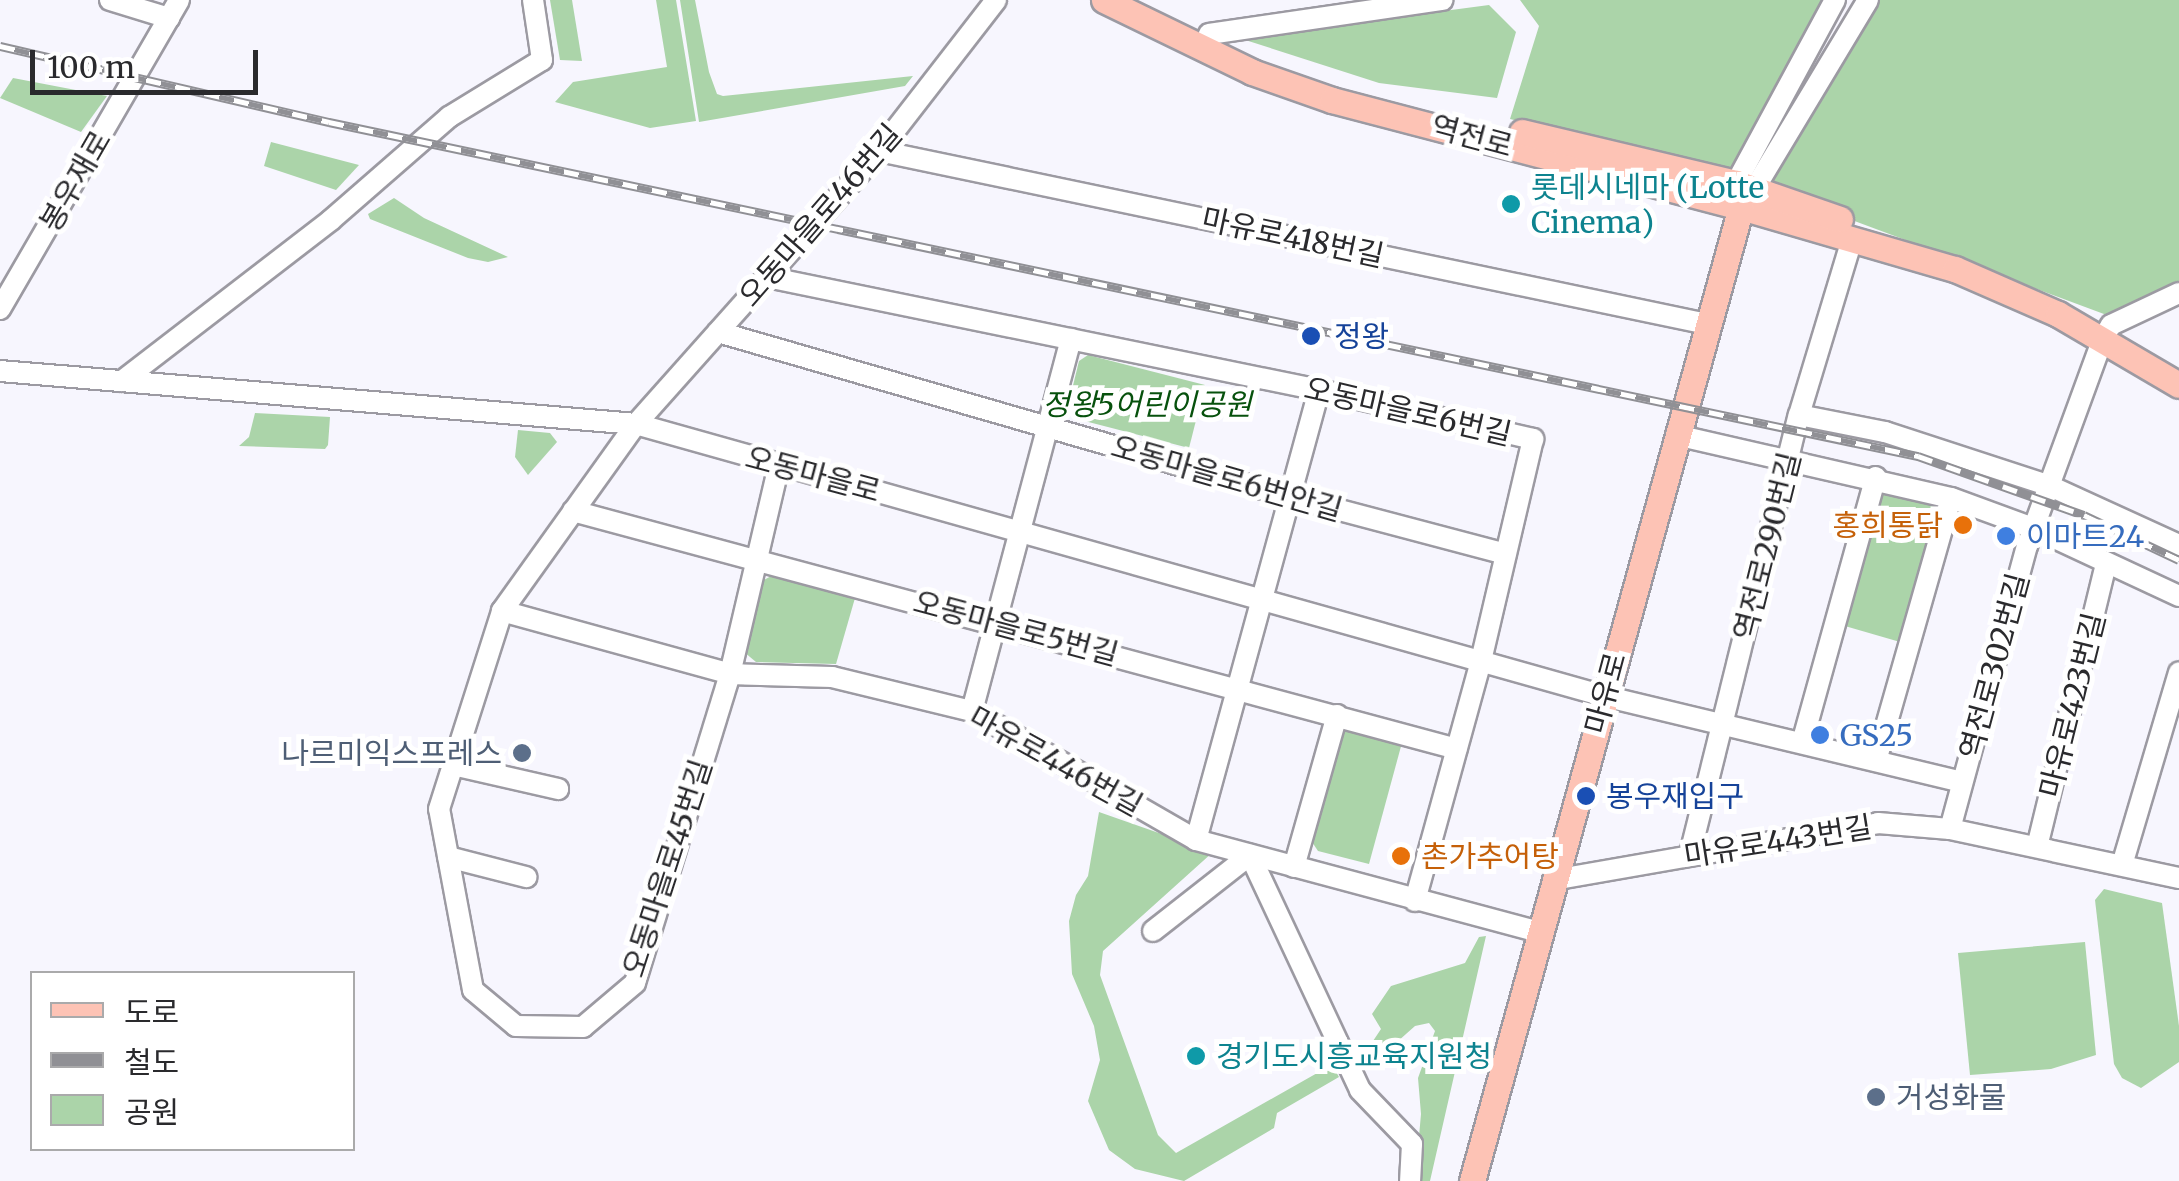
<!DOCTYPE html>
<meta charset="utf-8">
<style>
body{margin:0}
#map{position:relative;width:2179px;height:1181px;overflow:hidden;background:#f7f6fe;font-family:Merriweather,"Noto Sans KR",serif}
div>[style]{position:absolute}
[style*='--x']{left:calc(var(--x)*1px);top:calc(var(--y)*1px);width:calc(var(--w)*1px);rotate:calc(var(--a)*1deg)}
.green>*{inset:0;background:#abd4a9}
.roads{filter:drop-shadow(2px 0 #9c9aa2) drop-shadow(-2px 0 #9c9aa2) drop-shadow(0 2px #9c9aa2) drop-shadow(0 -2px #9c9aa2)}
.minor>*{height:20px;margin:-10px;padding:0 10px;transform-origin:10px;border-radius:10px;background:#fff}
.major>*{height:25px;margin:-12.5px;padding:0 12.5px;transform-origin:12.5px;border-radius:12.5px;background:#fdc3b5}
.rail>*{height:9px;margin-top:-4.5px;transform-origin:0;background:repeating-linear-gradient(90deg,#fff 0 15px,#909095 0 30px);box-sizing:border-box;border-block:2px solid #909095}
.dots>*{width:28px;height:28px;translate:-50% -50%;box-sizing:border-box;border:5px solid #fff;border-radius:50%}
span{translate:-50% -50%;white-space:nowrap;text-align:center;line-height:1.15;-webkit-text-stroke:10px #fff;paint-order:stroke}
.street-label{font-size:30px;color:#2a2a2d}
.culture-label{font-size:30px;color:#0d838f}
.left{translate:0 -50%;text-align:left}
.transit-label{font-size:30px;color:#164399}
.park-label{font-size:30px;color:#07510d;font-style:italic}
.food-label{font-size:30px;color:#c56008}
.right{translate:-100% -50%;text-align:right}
.shop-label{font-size:30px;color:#366cbe}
.service-label{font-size:30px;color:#4e5e75}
.legend{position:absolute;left:30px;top:971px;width:325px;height:180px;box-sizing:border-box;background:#fff;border:2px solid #aaaaab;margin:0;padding:12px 18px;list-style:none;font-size:30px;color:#2a2a2d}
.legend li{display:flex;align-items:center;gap:20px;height:50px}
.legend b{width:50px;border:2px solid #aaaaab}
.scale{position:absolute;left:30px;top:50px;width:228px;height:45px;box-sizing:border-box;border:5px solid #2a2a2d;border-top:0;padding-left:12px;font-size:30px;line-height:35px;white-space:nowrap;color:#2a2a2d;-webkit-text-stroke:8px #fff;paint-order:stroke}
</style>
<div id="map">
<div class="green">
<i style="clip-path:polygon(550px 0,572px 0,582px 61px,560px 60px)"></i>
<i style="clip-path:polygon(656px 0,676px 0,696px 121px,650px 128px,555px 102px,573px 82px,667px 67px)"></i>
<i style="clip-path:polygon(680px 0,695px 0,709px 72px,717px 94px,723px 96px,913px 76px,905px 86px,699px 122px)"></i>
<i style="clip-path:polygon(1520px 0,1825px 0,1732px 171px,1510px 119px,1539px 26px)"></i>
<i style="clip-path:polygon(1877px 0,2179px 0,2179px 289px,2112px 317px,1766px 188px)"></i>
<i style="clip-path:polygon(1489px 5px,1516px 32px,1497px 98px,1379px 83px,1239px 38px)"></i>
<i style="clip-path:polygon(13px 78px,107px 96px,81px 132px,0 98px)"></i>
<i style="clip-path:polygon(271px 142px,359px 165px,336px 190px,264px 166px)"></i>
<i style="clip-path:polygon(394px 198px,424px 218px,508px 257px,488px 262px,468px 258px,370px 219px,368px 214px)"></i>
<i style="clip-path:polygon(1088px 355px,1205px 385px,1189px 448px,1073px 418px,1067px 410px,1079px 361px)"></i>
<i style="clip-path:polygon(255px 413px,330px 417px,328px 445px,325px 449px,239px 446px,249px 437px)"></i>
<i style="clip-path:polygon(518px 430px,550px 433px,557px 442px,528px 475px,515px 457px)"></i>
<i style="clip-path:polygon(1876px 489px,1941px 501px,1907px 644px,1838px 624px)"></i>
<i style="clip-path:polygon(775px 574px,855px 598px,836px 664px,756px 662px,744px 652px,762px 581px)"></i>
<i style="clip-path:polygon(1352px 725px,1403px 739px,1369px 864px,1318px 851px,1312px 842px,1342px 731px)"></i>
<i style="clip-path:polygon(1099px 812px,1213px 852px,1103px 951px,1100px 975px,1158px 1135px,1176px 1153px,1319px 1072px,1335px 1070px,1339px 1077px,1277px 1113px,1274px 1128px,1184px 1181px,1135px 1169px,1109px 1150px,1088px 1101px,1100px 1060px,1094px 1026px,1072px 974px,1069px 921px,1076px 895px,1088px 876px)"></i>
<i style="clip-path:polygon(2104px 889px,2162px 903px,2179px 1026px,2179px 1062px,2141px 1088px,2122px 1078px,2114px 1064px,2095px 900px)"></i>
<i style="clip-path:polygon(1486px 936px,1430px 1181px,1415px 1181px,1421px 1114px,1418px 1078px,1435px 1031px,1429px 1023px,1415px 1026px,1379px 1058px,1370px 1058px,1367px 1050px,1381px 1029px,1372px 1014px,1391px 986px,1465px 963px,1479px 937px)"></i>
<i style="clip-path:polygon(2085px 942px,2096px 1055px,2051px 1069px,1970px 1075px,1958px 953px)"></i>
</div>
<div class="roads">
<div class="minor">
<i style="--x:110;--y:0;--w:62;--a:17"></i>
<i style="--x:1209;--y:34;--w:236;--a:-8.3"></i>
<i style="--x:879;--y:151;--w:846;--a:11.8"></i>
<i style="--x:1739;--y:195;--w:12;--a:-104"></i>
<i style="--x:1736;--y:183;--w:208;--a:-61.6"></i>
<i style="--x:1749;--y:198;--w:231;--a:-59"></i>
<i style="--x:767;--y:277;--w:563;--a:11.57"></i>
<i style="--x:1319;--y:390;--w:220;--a:12.9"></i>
<i style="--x:1533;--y:439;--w:228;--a:103.2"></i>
<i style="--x:1481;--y:661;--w:249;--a:105.4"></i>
<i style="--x:0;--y:309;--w:357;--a:-59.9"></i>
<i style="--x:718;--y:332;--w:595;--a:16.09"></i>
<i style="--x:1290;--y:497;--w:223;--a:14.8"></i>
<i style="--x:0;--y:371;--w:638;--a:4.76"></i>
<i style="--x:636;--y:424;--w:1005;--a:15.69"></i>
<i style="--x:1604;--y:696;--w:368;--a:13.5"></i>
<i style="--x:122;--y:381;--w:264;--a:-37.6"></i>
<i style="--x:331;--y:220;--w:157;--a:-41.1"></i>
<i style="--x:449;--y:117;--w:109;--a:-31.5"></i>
<i style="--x:542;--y:60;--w:61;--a:-98.5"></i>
<i style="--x:1799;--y:415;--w:88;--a:11.2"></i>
<i style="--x:1885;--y:432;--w:174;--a:18.1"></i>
<i style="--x:2050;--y:486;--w:142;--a:24.6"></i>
<i style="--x:1676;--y:435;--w:282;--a:12.9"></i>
<i style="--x:1951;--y:498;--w:87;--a:20.1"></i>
<i style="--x:2033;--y:528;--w:161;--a:25"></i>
<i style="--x:779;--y:465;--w:215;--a:103.2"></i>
<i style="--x:730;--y:674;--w:323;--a:107.1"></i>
<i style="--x:635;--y:983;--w:68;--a:139.8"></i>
<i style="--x:583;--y:1027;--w:67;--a:-179.1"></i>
<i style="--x:516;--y:1026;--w:56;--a:-140.1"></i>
<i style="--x:473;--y:990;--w:184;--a:-100.6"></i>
<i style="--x:439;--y:809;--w:208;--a:-72.3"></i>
<i style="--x:502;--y:611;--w:230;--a:-54.4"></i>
<i style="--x:636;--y:424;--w:365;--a:-48.3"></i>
<i style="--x:879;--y:151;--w:191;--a:-52.2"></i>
<i style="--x:573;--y:511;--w:915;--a:15.07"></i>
<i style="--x:502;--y:611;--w:237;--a:15.4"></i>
<i style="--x:730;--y:674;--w:102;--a:1.7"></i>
<i style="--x:832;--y:677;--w:144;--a:13.7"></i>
<i style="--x:972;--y:711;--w:258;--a:29.9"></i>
<i style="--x:1196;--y:840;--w:355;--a:15"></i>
<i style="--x:972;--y:711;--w:385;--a:-75.1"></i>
<i style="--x:1802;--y:743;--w:276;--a:-74.5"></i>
<i style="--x:1876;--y:761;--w:273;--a:-74.1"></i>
<i style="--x:453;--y:765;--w:108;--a:12.9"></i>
<i style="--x:1950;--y:829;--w:293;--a:-74.8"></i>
<i style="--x:2027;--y:546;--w:221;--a:-69.9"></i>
<i style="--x:2103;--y:338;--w:15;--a:-58"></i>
<i style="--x:2111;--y:325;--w:75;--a:-25.2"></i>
<i style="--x:1196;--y:840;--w:467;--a:-74.7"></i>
<i style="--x:2037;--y:847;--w:292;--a:-76.3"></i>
<i style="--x:1690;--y:854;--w:452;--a:-76.1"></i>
<i style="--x:1799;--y:415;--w:183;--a:-73.2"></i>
<i style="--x:448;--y:857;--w:81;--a:14.4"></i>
<i style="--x:2122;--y:865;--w:201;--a:-73.5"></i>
<i style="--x:1294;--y:867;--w:158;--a:-74.2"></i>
<i style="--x:1553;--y:880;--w:330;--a:-9.9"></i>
<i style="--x:1878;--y:823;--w:72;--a:4.8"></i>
<i style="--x:1950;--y:829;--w:234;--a:12.1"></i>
<i style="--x:1153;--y:931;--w:123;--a:-38.1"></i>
<i style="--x:1250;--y:855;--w:259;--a:64.9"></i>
<i style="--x:1360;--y:1090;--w:75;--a:46.1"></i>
<i style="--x:1412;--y:1144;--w:37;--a:93"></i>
</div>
<div class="major">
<i style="--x:1104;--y:0;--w:165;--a:25.9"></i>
<i style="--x:1252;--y:72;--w:85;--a:19.3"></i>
<i style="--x:1332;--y:100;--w:423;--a:14.7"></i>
<i style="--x:1741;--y:207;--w:223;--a:16.2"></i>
<i style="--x:1955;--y:269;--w:112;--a:23.6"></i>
<i style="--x:2058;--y:314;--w:140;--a:30.4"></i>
<i style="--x:1522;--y:132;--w:220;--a:13.4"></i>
<i style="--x:1736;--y:183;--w:110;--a:19.1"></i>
<i style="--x:1472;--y:1181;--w:1010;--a:-74.56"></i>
</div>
</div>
<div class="rail">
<i style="--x:0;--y:46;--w:338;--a:13"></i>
<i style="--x:329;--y:122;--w:1624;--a:11.87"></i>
<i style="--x:1918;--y:456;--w:176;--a:19.6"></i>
<i style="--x:2084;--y:515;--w:105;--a:25.3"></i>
</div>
<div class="dots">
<i style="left:1511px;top:204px;background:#0f9aa8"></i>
<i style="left:1311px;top:336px;background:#1a4fb4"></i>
<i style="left:1963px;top:525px;background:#e8710a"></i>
<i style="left:2006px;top:536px;background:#3f7fe0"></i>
<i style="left:1820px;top:735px;background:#3f7fe0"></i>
<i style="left:522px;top:753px;background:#5c6f8a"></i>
<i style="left:1586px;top:796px;background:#1a4fb4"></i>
<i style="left:1401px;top:856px;background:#e8710a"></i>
<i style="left:1196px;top:1056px;background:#0f9aa8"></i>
<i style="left:1876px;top:1097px;background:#5c6f8a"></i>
</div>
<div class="street-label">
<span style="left:1472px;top:136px;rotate:15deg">역전로</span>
<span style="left:75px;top:181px;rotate:-60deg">봉우재로</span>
<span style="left:820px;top:215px;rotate:-49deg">오동마을로46번길</span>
<span style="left:1293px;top:237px;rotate:12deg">마유로418번길</span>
<span style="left:1408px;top:411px;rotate:13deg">오동마을로6번길</span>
<span style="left:813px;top:474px;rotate:15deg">오동마을로</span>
<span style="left:1227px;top:478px;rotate:16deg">오동마을로6번안길</span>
<span style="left:1767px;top:546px;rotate:-76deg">역전로290번길</span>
<span style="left:1016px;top:628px;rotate:15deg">오동마을로5번길</span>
<span style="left:1994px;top:666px;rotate:-75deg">역전로302번길</span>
<span style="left:1605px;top:693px;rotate:-75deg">마유로</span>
<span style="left:2072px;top:705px;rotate:-76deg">마유로423번길</span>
<span style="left:1056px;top:761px;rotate:29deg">마유로446번길</span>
<span style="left:1778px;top:841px;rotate:-9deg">마유로443번길</span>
<span style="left:667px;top:868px;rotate:-72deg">오동마을로45번길</span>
</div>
<div class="culture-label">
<span class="left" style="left:1531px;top:204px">롯데시네마 (Lotte<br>Cinema)</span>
<span class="left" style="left:1216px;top:1056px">경기도시흥교육지원청</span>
</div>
<div class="transit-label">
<span class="left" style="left:1334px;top:336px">정왕</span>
<span class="left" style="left:1606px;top:796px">봉우재입구</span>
</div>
<div class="park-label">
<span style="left:1147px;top:404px">정왕5어린이공원</span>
</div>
<div class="food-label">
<span class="right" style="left:1943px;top:525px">홍희통닭</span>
<span class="left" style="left:1421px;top:856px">촌가추어탕</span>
</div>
<div class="shop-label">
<span class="left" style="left:2026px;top:536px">이마트24</span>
<span class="left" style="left:1840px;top:735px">GS25</span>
</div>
<div class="service-label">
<span class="right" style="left:502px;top:753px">나르미익스프레스</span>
<span class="left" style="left:1896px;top:1097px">거성화물</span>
</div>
<ul class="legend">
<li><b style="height:12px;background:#fdc3b5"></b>도로</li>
<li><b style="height:12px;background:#909095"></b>철도</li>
<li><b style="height:28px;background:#abd4a9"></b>공원</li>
</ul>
<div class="scale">100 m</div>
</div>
